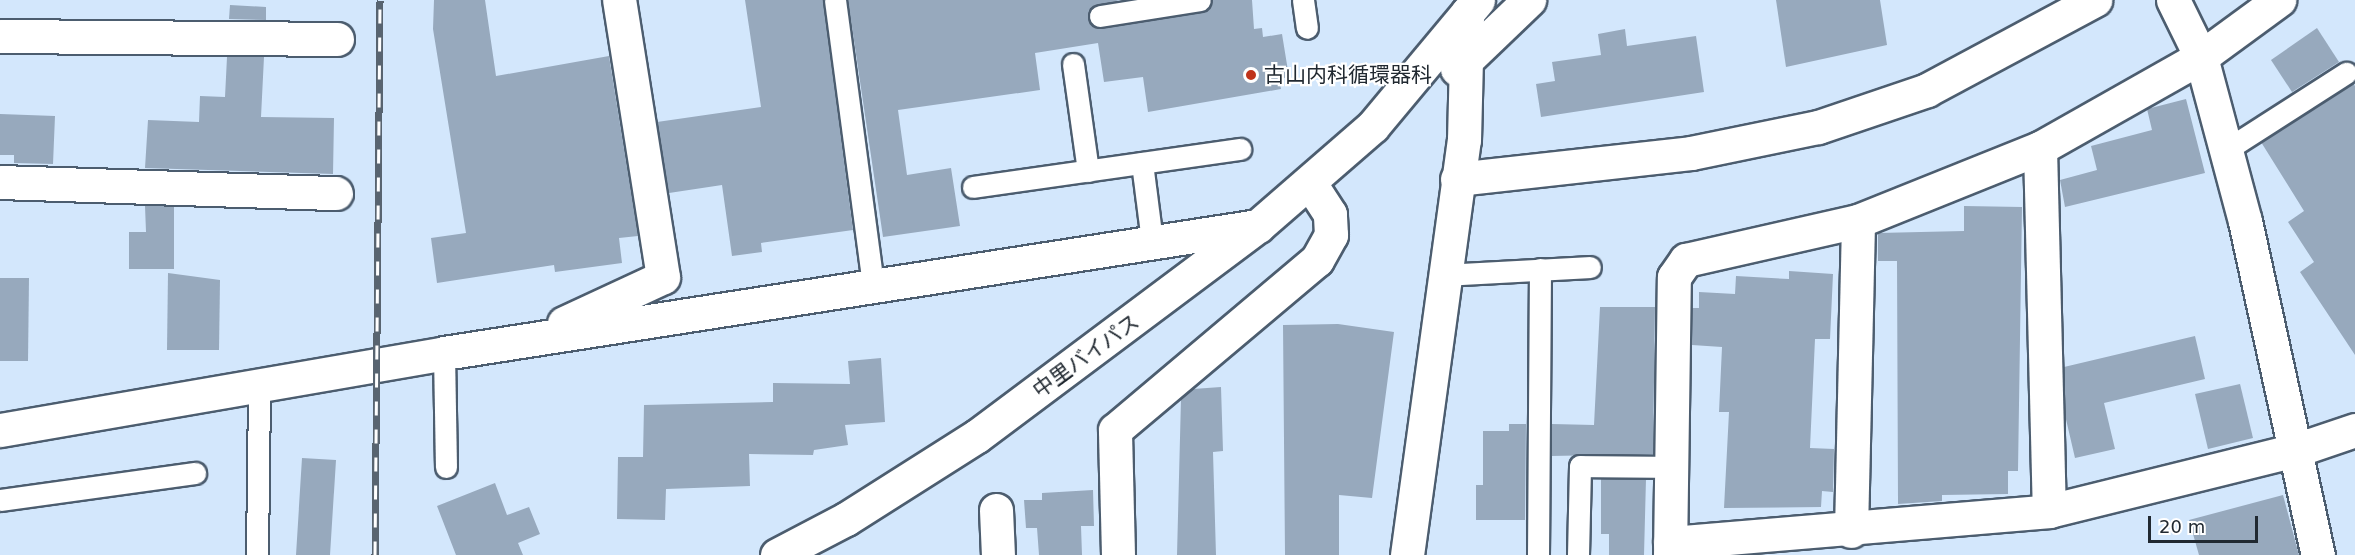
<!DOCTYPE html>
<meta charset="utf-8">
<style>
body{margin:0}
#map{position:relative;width:2355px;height:555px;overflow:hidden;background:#d3e7fc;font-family:"DejaVu Sans","Noto Sans JP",sans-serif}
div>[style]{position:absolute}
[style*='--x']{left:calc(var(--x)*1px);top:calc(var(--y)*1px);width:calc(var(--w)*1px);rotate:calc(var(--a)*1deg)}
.building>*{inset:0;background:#97a9bd}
.roads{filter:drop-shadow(2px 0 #4c5d6f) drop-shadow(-2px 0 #4c5d6f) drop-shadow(0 2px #4c5d6f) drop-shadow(0 -2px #4c5d6f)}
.service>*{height:21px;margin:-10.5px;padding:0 10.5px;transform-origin:10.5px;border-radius:10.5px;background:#fff}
.minor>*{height:33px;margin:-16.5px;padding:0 16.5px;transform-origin:16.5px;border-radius:16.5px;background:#fff}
.tertiary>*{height:33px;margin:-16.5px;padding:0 16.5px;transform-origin:16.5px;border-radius:16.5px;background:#fff}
.rail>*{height:7px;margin-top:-3.5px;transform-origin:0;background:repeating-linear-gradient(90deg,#fff 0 14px,#586470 0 28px);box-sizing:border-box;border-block:2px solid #586470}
.dots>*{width:16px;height:16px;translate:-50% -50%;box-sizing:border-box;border:3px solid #fff;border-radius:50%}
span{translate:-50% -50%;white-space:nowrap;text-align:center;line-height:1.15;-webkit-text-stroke:4.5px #fff;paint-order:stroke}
.poi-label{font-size:21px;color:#212931}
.left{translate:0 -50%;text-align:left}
.street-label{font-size:21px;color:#212931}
.scale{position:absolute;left:2148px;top:516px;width:110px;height:27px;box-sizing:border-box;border:3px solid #212931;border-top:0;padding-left:8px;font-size:18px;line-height:21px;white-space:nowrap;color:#212931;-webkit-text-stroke:4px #fff;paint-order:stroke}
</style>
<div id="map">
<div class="building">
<i style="clip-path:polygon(434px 0,485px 0,496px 76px,609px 56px,638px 236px,619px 238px,622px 263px,555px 272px,554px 265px,437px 283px,431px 238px,466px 233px,433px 29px)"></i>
<i style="clip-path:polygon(745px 0,823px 0,853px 230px,761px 243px,762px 252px,732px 256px,722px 185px,669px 193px,657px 122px,761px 107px)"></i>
<i style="clip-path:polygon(848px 0,1119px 0,1088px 11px,1090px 24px,1101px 29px,1202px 13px,1212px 0,1252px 0,1254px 29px,1262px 28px,1263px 37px,1282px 34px,1289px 77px,1279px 79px,1281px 89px,1148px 112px,1143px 77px,1104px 82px,1098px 43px,1035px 53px,1040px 90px,898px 110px,907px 175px,951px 168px,960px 226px,883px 237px)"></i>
<i style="clip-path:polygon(1776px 0,1880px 0,1887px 45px,1786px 67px)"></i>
<i style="clip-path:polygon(230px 5px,266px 7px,266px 20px,229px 19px)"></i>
<i style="clip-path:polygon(2317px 28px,2339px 62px,2292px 92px,2271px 60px)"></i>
<i style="clip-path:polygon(1625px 29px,1627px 46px,1696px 36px,1704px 92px,1541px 117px,1536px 84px,1555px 81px,1552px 62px,1601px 55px,1598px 34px)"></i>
<i style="clip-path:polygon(227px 57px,264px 57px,261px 117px,334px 118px,333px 174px,145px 168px,148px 120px,199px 122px,200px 96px,225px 97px)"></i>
<i style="clip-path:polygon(2353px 83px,2355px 86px,2355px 355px,2300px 272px,2314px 262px,2288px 222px,2304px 211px,2261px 142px)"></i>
<i style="clip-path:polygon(2186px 99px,2205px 173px,2065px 207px,2060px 180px,2097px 170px,2091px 146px,2152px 130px,2147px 109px)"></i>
<i style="clip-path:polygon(0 114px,55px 116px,53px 164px,14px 163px,14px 155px,0 155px)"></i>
<i style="clip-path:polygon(145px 206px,174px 206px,174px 269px,129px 269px,129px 232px,146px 232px)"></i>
<i style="clip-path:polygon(1964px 206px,2022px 207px,2018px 471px,2008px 471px,2008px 494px,1942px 495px,1942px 501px,1898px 504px,1897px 261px,1878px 261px,1878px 233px,1964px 231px)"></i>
<i style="clip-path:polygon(1789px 271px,1833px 274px,1830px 339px,1815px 339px,1810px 448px,1834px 449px,1833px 492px,1822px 491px,1821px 507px,1724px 508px,1729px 412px,1719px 412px,1722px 347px,1692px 345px,1692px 308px,1699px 308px,1699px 292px,1735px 294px,1736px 276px,1789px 279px)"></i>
<i style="clip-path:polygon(168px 273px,220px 280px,219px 350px,167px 350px)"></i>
<i style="clip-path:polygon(0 278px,29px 278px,28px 361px,0 361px)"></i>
<i style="clip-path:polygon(1600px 307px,1655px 307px,1653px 454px,1551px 456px,1552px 424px,1594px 425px)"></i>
<i style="clip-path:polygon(1338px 324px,1394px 332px,1372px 498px,1339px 495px,1339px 555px,1285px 555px,1283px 325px)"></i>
<i style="clip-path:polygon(2195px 336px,2205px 379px,2104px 403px,2115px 449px,2075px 458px,2065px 415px,2064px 367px)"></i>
<i style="clip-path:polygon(881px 358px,885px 422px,845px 425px,848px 445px,814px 450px,813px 455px,749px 454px,750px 486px,666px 489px,665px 520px,617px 519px,618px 457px,643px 457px,644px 405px,773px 402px,773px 383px,850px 384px,848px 361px)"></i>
<i style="clip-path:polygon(2240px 384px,2253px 438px,2208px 449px,2195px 394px)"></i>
<i style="clip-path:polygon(1221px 387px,1223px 451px,1213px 452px,1216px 555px,1177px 555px,1181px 399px,1193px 389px)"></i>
<i style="clip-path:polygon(1509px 424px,1526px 424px,1525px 520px,1476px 520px,1476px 485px,1483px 485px,1483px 431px,1509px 431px)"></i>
<i style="clip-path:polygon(302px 458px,336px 460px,330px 555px,296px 555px)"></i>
<i style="clip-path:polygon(1601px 479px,1646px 479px,1644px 555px,1609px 555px,1609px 534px,1601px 534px)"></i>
<i style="clip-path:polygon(495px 483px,507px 515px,529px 507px,540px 534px,518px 543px,523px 555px,456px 555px,437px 506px)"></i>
<i style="clip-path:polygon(1093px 490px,1094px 526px,1081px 526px,1082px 555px,1039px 555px,1037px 528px,1026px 528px,1024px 500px,1042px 500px,1042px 493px)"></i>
<i style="clip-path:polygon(2283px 495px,2299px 555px,2199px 555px,2189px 520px)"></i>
</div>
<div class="roads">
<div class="service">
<i style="--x:835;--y:0;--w:288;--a:82.4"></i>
<i style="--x:1303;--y:0;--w:28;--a:82"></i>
<i style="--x:1100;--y:16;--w:101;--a:-9.1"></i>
<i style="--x:1073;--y:64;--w:108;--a:82"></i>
<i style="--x:2226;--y:150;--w:143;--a:-32.7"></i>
<i style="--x:1142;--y:163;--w:79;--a:82.7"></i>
<i style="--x:973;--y:187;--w:270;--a:-8.1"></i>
<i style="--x:1444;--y:275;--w:146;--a:-3.1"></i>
<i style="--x:444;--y:353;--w:114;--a:89"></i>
<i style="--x:0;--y:500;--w:197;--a:-7.9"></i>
<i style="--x:257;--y:555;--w:169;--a:-89.3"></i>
<i style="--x:1538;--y:555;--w:286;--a:-89.6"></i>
<i style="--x:1578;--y:555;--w:89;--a:-88.7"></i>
<i style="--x:1580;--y:466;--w:91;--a:0.6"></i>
</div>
<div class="minor">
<i style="--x:2173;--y:0;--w:64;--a:63.8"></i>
<i style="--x:2201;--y:57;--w:170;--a:75"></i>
<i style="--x:2245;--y:221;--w:342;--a:77.7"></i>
<i style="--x:0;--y:36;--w:337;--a:0.5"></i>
<i style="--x:2040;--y:148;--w:363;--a:88.6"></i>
<i style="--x:1457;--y:179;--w:235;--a:-6.3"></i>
<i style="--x:1691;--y:153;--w:130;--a:-11.6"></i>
<i style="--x:1818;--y:127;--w:115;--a:-18.7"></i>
<i style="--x:1927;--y:90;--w:191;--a:-28.2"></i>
<i style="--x:0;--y:182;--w:336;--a:1.9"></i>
<i style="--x:564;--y:323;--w:109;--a:-24.9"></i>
<i style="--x:663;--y:277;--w:280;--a:-99"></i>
<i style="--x:0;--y:430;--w:451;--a:-9.8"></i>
<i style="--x:444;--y:353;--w:824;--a:-8.87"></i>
<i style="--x:996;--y:510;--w:45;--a:87.5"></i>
<i style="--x:1851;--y:531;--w:310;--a:-88.7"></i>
<i style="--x:1670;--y:543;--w:380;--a:-4.8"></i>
<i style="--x:2049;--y:511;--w:254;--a:-13.9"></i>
<i style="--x:2296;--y:450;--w:62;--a:-18.7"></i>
<i style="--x:1118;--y:555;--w:125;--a:-91.4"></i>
<i style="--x:1115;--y:430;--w:264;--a:-40.1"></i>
<i style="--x:1317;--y:260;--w:29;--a:-61"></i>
<i style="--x:1331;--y:235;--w:21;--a:-93"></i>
<i style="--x:1330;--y:214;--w:37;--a:-123"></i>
<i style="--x:1670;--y:555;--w:278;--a:-89.2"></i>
<i style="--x:1674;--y:277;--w:21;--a:-55"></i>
<i style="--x:1686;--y:260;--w:176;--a:-12.8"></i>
<i style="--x:1858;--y:221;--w:196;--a:-21.9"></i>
<i style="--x:2040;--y:148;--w:185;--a:-29.5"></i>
<i style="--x:2201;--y:57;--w:97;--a:-36.2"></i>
</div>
<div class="tertiary">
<i style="--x:1457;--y:69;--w:100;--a:-43.8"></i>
<i style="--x:777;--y:555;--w:78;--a:-27.6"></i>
<i style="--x:846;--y:519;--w:155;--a:-32.4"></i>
<i style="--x:977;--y:436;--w:351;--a:-36.8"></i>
<i style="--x:1258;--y:226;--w:152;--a:-41"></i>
<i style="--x:1373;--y:126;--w:164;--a:-50.2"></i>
<i style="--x:1407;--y:555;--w:419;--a:-82.2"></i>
<i style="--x:1464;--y:140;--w:127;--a:-88.6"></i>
</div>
</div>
<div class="rail">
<i style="--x:375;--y:555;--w:555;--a:-89.48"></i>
</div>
<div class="dots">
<i style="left:1251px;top:75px;background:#bf331b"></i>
</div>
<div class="poi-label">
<span class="left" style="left:1264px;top:75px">古山内科循環器科</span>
</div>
<div class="street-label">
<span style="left:1086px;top:356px;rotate:-36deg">中里バイパス</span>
</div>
<div class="scale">20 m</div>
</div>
